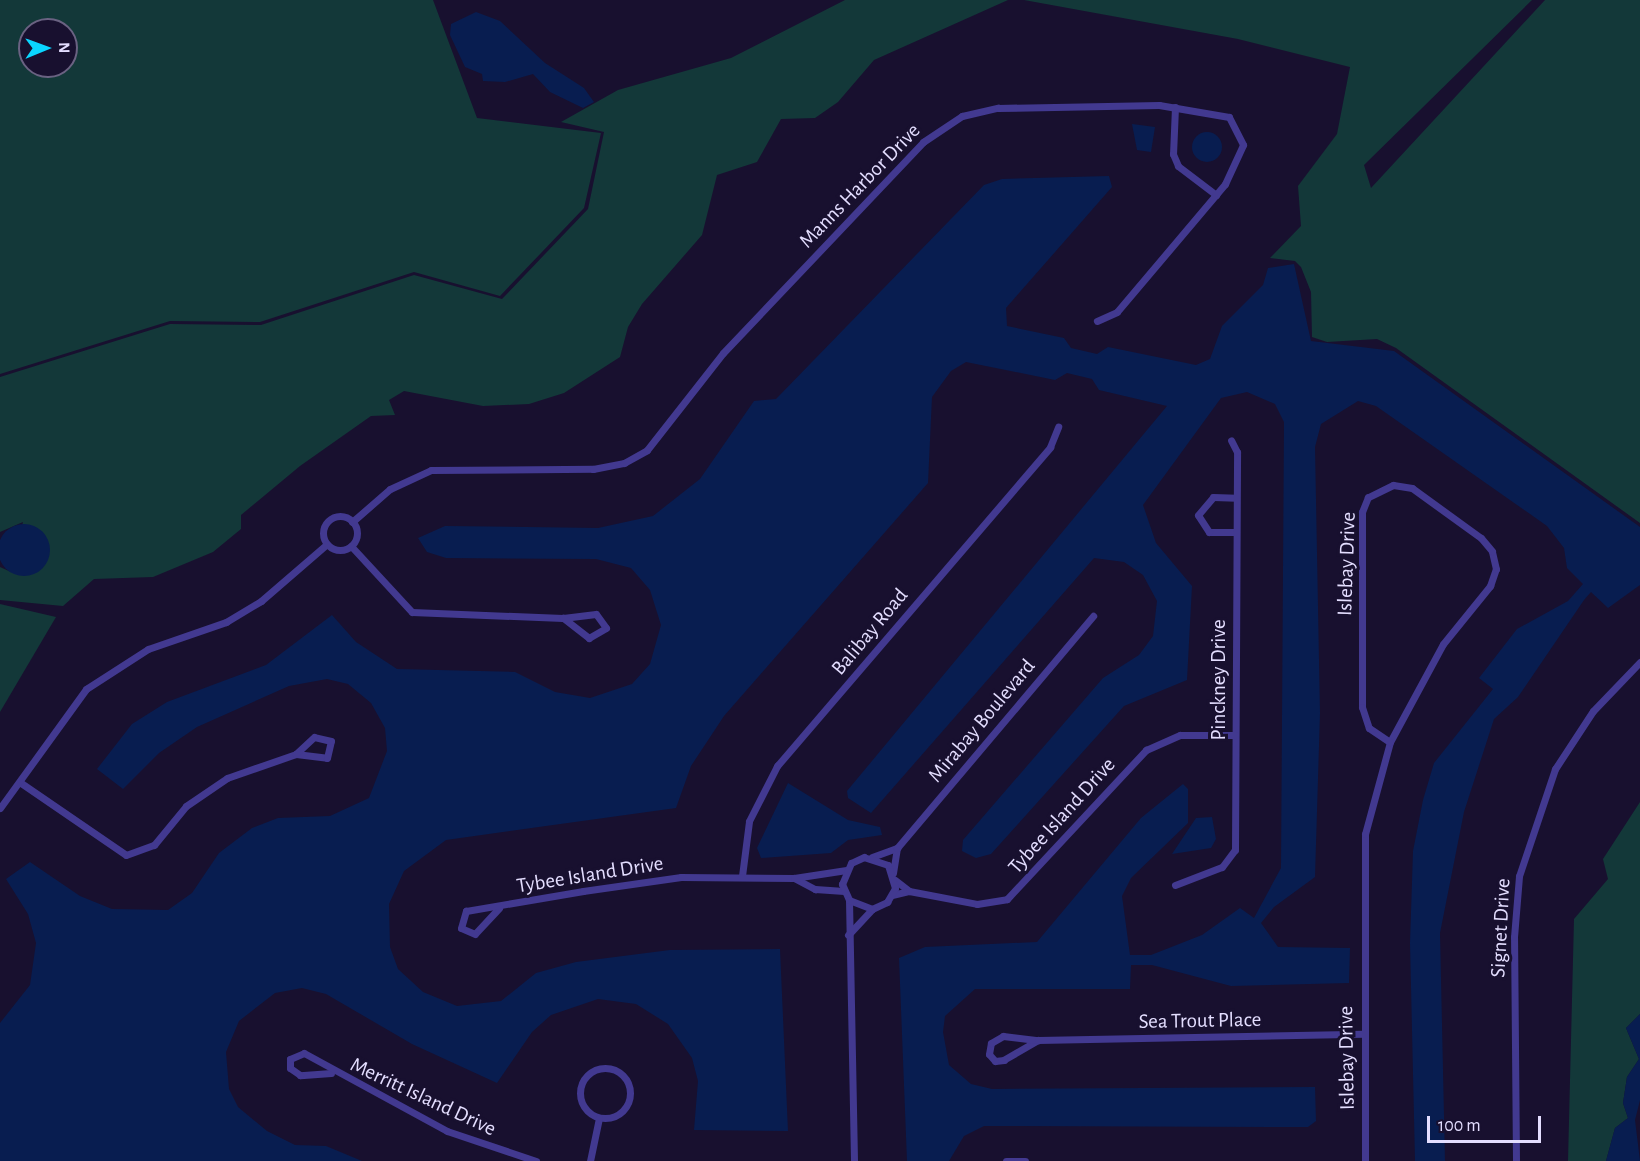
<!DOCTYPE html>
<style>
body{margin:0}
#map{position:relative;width:1640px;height:1161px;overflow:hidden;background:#18102f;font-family:"Alegreya Sans",sans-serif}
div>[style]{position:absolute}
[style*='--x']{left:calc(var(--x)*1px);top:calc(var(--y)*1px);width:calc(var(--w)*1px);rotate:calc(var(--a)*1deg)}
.green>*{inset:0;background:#133839}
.water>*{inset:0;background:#081d50}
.round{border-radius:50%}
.minor>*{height:7px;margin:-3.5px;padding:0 3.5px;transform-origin:3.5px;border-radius:3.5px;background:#423990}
.minor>.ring{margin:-3.5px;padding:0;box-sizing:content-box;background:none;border:7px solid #423990;border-radius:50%}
span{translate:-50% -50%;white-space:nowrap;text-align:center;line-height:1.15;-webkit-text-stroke:6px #18102f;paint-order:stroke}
.street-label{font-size:21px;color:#e4deff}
.north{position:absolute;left:18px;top:18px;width:60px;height:60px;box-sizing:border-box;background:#18102f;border:2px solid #6a6282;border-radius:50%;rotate:89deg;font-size:16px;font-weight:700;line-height:24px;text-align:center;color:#e4deff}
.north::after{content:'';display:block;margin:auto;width:21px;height:27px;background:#0ad5ff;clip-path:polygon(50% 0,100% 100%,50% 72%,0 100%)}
.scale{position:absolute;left:1427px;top:1116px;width:114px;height:27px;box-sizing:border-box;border:3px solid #e4deff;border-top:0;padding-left:8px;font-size:18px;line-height:21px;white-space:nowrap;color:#e4deff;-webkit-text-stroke:4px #18102f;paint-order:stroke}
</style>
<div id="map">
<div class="green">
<i style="clip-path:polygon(evenodd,0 0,433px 0,477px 118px,601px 133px,584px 208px,500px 296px,414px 272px,260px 322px,170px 321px,0 374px,0 0,30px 30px,66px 30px,66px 66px,30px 66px,30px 30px)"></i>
<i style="clip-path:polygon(845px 0,1008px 0,874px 60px,838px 102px,815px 118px,781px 119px,757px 162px,717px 175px,702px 235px,642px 304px,628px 327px,620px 357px,564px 393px,529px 404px,483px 406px,404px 391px,389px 400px,395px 415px,371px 416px,300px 466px,241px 515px,241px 529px,213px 552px,153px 577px,94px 579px,63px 606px,0 600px,0 567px,11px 572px,23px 522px,0 532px,0 377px,170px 324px,261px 325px,414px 275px,502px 299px,588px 209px,604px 132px,561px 122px,618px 90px,731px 58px)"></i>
<i style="clip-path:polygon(1024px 0,1532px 0,1364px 165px,1371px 188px,1545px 0,1640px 0,1640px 523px,1396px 348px,1377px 339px,1327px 342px,1312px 337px,1311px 292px,1301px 267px,1295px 261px,1270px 258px,1301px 226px,1298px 186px,1337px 134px,1350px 67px,1238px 39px)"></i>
<i style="clip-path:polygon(0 604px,56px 617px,0 712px)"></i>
<i style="clip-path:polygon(1640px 802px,1640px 1014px,1626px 1028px,1639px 1059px,1627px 1077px,1623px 1103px,1628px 1118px,1615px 1128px,1606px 1161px,1568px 1161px,1574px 919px,1608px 879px,1603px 859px)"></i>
</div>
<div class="water">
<i style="clip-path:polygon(476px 12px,500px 21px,545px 63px,584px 88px,594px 102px,583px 108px,550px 92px,533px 74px,505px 82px,483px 81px,482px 74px,465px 67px,450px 35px,451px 24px)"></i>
<i style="clip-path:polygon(1132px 124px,1155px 127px,1151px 152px,1137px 150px)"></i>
<i class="round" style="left:1192px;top:132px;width:30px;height:30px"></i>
<i style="clip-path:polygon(1109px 176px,1112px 187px,1006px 308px,1007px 326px,1064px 338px,1071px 348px,1097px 354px,1108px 347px,1196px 365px,1210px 359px,1222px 326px,1263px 285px,1268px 268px,1294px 264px,1311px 341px,1394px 351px,1640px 527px,1640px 585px,1608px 608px,1591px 592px,1584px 600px,1518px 697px,1494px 719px,1464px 812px,1440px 933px,1445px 1161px,1415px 1161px,1410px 943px,1413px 851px,1423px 800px,1434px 763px,1493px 689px,1479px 678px,1517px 629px,1568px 601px,1583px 584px,1567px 568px,1564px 548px,1547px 526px,1376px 406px,1358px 401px,1321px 424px,1315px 447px,1320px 713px,1315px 877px,1274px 907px,1261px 923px,1278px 947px,1350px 948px,1349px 983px,1231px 986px,1152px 965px,1131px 965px,1130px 989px,975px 989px,945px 1016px,943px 1032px,949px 1065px,971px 1084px,992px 1089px,1315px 1087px,1316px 1121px,1308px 1127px,984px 1126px,964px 1136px,949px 1161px,907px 1161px,899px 958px,925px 947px,1037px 942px,1141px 818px,1183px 784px,1188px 789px,1188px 823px,1131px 878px,1122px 896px,1130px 955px,1151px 955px,1202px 935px,1240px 908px,1254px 918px,1281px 868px,1284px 422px,1275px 404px,1247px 392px,1221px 398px,1143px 505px,1156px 543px,1192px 586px,1187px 680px,1124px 706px,991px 854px,976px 858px,962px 851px,963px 840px,1103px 678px,1139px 655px,1153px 636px,1157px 601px,1143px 575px,1124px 562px,1094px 558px,871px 813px,848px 798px,847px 791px,1167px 406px,1099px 390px,1092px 379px,1067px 373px,1055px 380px,966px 362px,951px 371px,932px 397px,928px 483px,724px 716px,691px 766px,676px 808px,446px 840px,404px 871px,389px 904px,390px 947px,398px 969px,423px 992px,457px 1006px,501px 1001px,536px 973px,576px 962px,670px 950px,780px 949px,788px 1131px,694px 1130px,698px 1081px,692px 1058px,668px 1024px,636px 1004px,598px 999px,551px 1015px,532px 1032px,497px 1083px,412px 1044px,326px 994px,302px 988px,275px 993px,239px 1021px,226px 1052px,229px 1089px,238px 1107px,267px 1131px,295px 1145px,326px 1146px,362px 1161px,0 1161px,0 1023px,30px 985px,36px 943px,28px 914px,6px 879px,30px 862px,80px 896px,112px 909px,168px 910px,192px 893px,219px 853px,252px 828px,278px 818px,330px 816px,369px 798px,387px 751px,385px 728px,371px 703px,348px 684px,327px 679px,289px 686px,197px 727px,159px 753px,123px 789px,97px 769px,132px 724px,167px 702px,266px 665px,332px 615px,356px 642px,397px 669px,515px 672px,555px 692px,590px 698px,632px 684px,650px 664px,661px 625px,650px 590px,631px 568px,596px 559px,446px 558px,427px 552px,418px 538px,445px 526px,598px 528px,653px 516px,700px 479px,754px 401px,776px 399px,984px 185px,1002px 179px)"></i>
<i class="round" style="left:-2px;top:524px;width:52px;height:52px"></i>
<i style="clip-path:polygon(788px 783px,848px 820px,880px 827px,882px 835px,848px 840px,831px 853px,761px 858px,757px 848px)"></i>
<i style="clip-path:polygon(1212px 817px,1216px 839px,1211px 848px,1172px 854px,1196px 818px)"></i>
<i style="clip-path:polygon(1640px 1014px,1640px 1100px,1635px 1120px,1640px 1161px,1606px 1161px,1615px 1128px,1628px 1118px,1623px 1103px,1627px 1077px,1639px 1059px,1626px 1028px)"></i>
</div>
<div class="minor">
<i style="--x:1175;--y:107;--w:47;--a:92.4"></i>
<i style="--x:1173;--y:154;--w:13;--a:67"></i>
<i style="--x:1178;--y:166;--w:48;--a:37.3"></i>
<i class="ring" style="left:323px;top:516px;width:27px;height:27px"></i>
<i style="--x:352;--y:522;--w:50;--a:-41"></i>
<i style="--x:390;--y:489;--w:45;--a:-24.9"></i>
<i style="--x:431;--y:470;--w:162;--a:-0.4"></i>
<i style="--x:593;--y:469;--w:32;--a:-11"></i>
<i style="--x:624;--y:463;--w:26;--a:-29"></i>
<i style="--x:647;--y:450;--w:123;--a:-51.9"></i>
<i style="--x:723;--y:353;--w:291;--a:-46.5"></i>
<i style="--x:923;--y:142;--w:47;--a:-33.7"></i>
<i style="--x:962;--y:116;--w:37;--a:-13"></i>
<i style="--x:998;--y:108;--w:161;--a:-1.1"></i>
<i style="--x:1159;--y:105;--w:71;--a:9.7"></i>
<i style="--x:1229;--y:117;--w:31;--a:63"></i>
<i style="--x:1243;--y:145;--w:43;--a:114.8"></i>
<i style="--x:1225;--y:184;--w:167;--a:130.2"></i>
<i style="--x:1117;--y:312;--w:22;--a:156"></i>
<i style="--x:1236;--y:532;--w:27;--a:180"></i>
<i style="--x:1209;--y:532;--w:20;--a:-123"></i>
<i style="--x:1198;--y:515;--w:23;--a:-50"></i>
<i style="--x:1213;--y:497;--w:23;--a:2"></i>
<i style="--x:351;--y:546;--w:90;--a:47.3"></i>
<i style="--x:412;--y:612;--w:151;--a:2.3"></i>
<i style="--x:563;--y:618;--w:33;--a:-7"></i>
<i style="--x:596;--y:614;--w:17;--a:54"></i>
<i style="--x:606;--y:628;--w:20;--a:150"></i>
<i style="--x:589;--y:638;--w:33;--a:-142"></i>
<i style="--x:21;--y:783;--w:127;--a:34.4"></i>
<i style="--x:126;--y:855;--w:30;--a:-20"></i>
<i style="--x:154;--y:845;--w:50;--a:-50.6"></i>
<i style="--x:186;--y:806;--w:50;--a:-34.3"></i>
<i style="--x:227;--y:778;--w:73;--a:-19.2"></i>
<i style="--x:296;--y:754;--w:31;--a:7"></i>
<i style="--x:327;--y:758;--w:17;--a:-77"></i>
<i style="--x:331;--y:741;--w:17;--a:-167"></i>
<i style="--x:314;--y:737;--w:25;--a:137"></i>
<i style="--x:0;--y:808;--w:147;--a:-54.1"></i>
<i style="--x:86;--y:689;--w:74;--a:-32.8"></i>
<i style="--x:148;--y:649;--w:83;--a:-19.1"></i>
<i style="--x:226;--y:622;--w:41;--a:-31"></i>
<i style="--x:261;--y:601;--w:87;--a:-40.8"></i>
<i style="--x:872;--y:857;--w:27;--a:-20"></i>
<i style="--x:893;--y:873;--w:25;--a:-81"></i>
<i style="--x:897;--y:848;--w:304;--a:-49.8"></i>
<i style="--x:742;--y:876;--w:55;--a:-82.7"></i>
<i style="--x:749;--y:821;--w:62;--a:-63"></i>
<i style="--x:777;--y:766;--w:420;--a:-49.4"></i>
<i style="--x:1050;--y:447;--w:22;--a:-68"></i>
<i style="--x:794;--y:878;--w:24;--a:28"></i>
<i style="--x:815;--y:889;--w:29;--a:4"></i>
<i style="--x:895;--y:880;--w:18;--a:38"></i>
<i style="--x:1175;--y:885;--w:50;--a:-21"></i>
<i style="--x:1222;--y:867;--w:21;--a:-53"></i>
<i style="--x:1235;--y:850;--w:398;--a:-89.7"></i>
<i style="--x:1237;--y:452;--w:13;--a:-117"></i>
<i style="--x:892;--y:895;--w:17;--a:-13"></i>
<i style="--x:909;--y:891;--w:69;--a:10.8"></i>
<i style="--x:977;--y:904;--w:30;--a:-9"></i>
<i style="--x:1007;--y:899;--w:204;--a:-47"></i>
<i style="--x:1146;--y:750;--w:37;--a:-24"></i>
<i style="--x:1180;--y:735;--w:55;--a:0"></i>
<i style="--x:849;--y:900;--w:261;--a:88.9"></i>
<i style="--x:499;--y:908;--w:35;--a:133"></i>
<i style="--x:475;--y:934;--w:15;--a:-157"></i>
<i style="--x:461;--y:928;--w:18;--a:-74"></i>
<i style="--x:466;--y:911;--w:119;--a:-9.7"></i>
<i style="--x:583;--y:891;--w:99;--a:-8.1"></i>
<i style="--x:681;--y:877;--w:113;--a:0.5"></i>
<i style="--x:794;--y:878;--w:53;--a:-8.7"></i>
<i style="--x:848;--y:935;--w:35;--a:-47"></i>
<i style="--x:872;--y:909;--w:17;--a:-25"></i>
<i style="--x:887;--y:902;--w:16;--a:-60"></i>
<i style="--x:895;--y:888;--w:24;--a:-107"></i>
<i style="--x:888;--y:865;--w:25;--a:-162"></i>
<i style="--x:864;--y:857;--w:14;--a:155"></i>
<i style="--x:851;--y:863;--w:23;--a:113"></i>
<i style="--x:842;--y:884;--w:17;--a:66"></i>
<i style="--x:849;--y:900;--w:25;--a:21"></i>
<i style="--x:1038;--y:1040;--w:39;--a:150"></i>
<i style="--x:1004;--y:1060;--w:9;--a:174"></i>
<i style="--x:995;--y:1061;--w:9;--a:-131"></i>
<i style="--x:989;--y:1054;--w:11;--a:-80"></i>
<i style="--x:991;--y:1043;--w:14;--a:-30"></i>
<i style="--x:1003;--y:1036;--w:35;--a:7"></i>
<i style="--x:1038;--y:1040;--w:325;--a:-1.1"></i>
<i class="ring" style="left:580px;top:1068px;width:43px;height:43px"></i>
<i style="--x:331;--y:1073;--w:31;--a:176"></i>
<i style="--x:300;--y:1075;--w:12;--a:-145"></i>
<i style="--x:290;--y:1068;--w:9;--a:-90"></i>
<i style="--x:290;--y:1059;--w:15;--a:-23"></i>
<i style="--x:304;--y:1053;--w:163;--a:28.6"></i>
<i style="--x:447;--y:1131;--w:94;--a:18.6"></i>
<i style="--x:590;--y:1161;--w:44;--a:-78.2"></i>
<i style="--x:1006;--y:1161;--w:19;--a:0"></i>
<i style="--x:1365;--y:1161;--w:327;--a:-90"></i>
<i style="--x:1365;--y:834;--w:95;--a:-74.8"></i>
<i style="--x:1390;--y:742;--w:111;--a:-61.6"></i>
<i style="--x:1443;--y:644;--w:75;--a:-51"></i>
<i style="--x:1490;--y:586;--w:18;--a:-71"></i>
<i style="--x:1496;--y:569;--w:18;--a:-103"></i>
<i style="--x:1492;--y:551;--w:17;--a:-130"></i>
<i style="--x:1481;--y:538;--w:85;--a:-144.1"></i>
<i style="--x:1412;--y:488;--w:19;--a:-171"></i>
<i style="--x:1393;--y:485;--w:28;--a:154"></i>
<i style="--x:1368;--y:497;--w:16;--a:112"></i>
<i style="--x:1362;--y:512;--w:195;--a:90"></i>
<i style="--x:1362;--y:707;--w:22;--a:72"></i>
<i style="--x:1369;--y:728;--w:25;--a:34"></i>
<i style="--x:1516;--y:1161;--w:224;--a:-90.5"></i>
<i style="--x:1514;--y:937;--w:61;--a:-85.3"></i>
<i style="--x:1519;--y:876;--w:113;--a:-71.4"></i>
<i style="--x:1555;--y:769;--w:69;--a:-56.8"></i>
<i style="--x:1593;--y:711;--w:68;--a:-46.2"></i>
</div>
<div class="street-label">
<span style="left:860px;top:186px;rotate:-46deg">Manns Harbor Drive</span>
<span style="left:1347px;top:564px;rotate:-88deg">Islebay Drive</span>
<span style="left:870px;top:632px;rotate:-50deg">Balibay Road</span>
<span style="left:1219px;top:680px;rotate:-90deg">Pinckney Drive</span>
<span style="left:982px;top:721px;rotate:-50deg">Mirabay Boulevard</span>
<span style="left:1062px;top:816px;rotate:-48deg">Tybee Island Drive</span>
<span style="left:590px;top:875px;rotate:-9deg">Tybee Island Drive</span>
<span style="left:1501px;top:928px;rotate:-87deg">Signet Drive</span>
<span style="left:1200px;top:1021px;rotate:-1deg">Sea Trout Place</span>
<span style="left:1347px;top:1058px;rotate:-91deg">Islebay Drive</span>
<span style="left:423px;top:1097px;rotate:25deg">Merritt Island Drive</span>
</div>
<div class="north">N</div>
<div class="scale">100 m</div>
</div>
